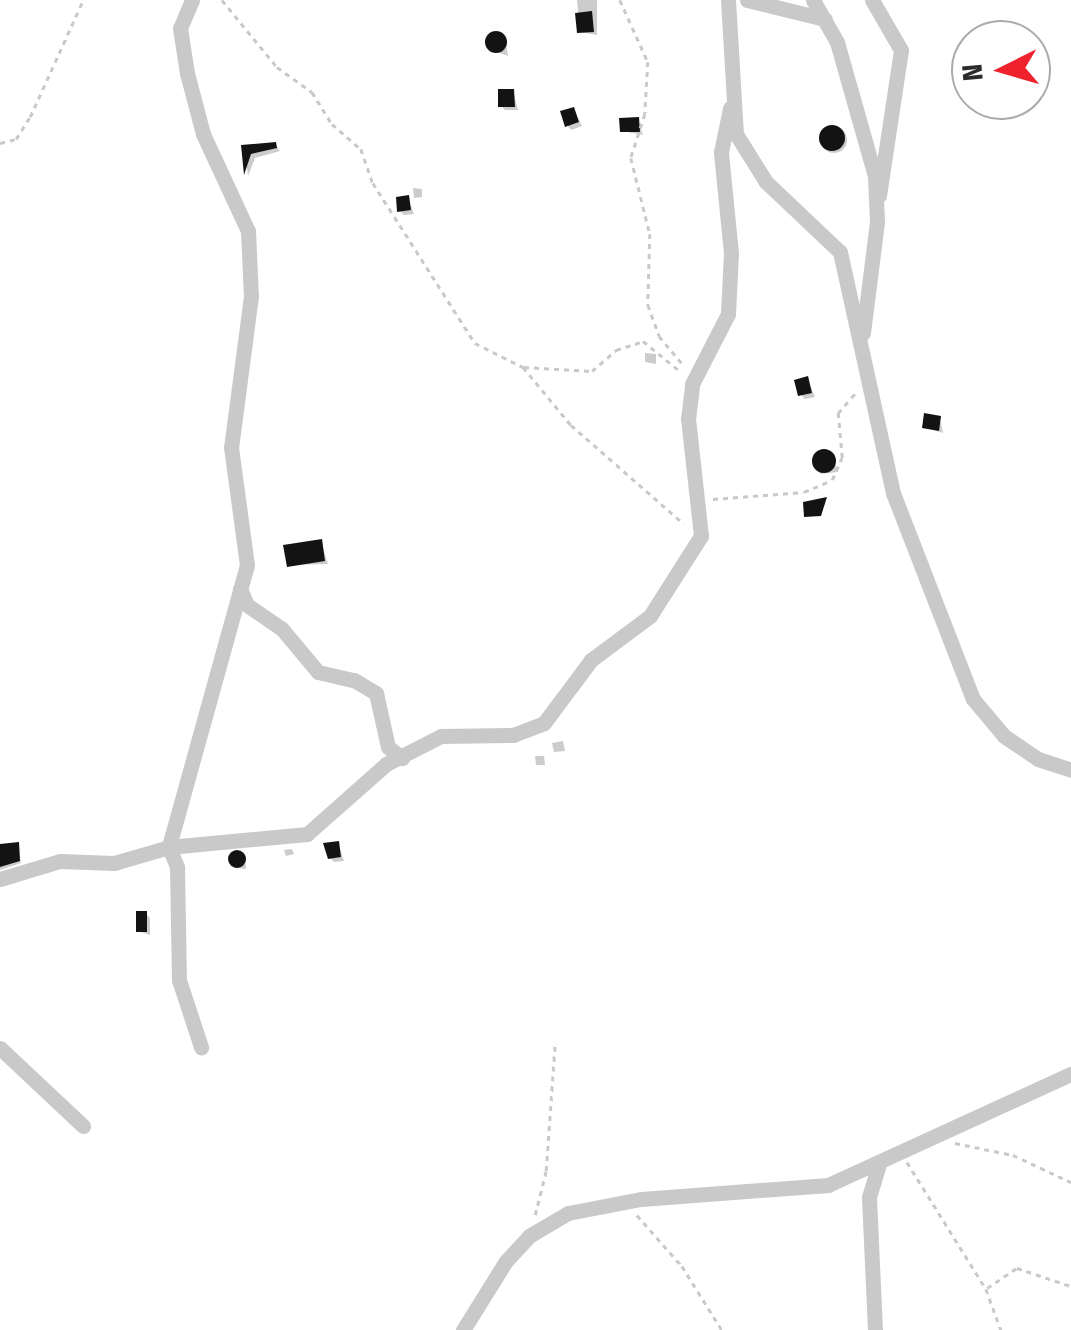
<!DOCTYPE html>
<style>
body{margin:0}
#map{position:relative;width:1071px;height:1330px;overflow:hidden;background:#fff;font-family:"Fira Sans Condensed",sans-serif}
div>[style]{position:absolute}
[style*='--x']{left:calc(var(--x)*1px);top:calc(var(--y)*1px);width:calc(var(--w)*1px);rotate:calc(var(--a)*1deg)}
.shadow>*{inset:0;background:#0003}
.round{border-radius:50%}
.building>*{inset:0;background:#131313}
.path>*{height:2.5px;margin-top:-1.25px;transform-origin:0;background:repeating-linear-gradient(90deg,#c9c9c9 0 5px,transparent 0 10px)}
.street>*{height:15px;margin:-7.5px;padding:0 7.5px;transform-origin:7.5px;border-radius:7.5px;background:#c9c9c9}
span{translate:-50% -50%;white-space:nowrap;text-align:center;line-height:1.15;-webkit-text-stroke:10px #fff;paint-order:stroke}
.north{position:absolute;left:951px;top:20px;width:100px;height:100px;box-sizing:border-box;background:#fff;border:2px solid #ababab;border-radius:50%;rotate:265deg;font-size:28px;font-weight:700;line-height:40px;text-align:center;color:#2c2c2c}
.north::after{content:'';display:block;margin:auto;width:35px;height:45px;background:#ef222d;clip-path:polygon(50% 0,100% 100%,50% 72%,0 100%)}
</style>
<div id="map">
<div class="shadow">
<i style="clip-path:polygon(577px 0,597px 0,597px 35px,580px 32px)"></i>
<i style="clip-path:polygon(501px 32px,505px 36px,508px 56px,491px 50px,489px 33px)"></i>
<i style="clip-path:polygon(513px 91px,518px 110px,505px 110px,501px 106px)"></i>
<i style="clip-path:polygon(574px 110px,582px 126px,571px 130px,567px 125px)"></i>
<i style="clip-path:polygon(638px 120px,643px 135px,622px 131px)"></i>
<i class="round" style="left:821px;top:127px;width:26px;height:26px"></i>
<i style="clip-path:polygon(275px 144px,280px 151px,255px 158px,248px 176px,244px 147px)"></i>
<i style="clip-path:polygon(413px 188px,422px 189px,422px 197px,414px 198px)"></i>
<i style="clip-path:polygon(408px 198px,414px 214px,404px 215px,400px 211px)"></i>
<i style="clip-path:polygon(645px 353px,656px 354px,656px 364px,645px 362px)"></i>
<i style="clip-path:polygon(807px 379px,815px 397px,805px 399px,801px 395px)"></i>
<i style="clip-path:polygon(940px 418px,943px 433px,925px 427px)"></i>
<i style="clip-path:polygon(816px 452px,830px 452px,838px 472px,820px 474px)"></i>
<i style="clip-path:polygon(321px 542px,328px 564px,289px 565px)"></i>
<i style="clip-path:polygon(563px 741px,565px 751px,554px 752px,552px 743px)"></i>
<i style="clip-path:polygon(535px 756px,544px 756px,545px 765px,536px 765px)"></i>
<i style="clip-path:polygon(338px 843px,344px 861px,334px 862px,330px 858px)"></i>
<i style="clip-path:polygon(18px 844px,21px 863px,0 870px,0 845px)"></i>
<i style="clip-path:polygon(284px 850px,292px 849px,294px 854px,286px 856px)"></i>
<i style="clip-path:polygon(245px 854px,246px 869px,235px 868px,230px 855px)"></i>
<i style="clip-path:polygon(146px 914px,150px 918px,150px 935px,138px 931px)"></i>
</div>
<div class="building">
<i style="clip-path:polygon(592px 11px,594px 32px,577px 33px,575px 13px)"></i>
<i class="round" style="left:485px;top:31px;width:22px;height:22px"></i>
<i style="clip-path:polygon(498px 89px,514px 89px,515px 107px,498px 107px)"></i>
<i style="clip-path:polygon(574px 107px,579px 122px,565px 127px,560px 111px)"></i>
<i style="clip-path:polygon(639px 117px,640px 132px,620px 132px,619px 118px)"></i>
<i class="round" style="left:819px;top:125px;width:26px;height:26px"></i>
<i style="clip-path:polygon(276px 142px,277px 148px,251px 154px,244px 175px,241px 145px)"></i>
<i style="clip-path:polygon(409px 195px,411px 210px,397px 212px,396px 197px)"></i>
<i style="clip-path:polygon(808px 376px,812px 393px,798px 396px,794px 380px)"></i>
<i style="clip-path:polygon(924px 413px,941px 416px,939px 431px,922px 428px)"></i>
<i class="round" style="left:812px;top:449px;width:24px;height:24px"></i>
<i style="clip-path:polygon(827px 497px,821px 516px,804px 517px,803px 502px)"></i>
<i style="clip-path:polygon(322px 539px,325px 561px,287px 567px,283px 545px)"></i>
<i style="clip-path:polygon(339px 841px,341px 857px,328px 859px,323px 843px)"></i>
<i style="clip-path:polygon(19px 842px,20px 861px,0 867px,0 844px)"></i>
<i class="round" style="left:228px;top:850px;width:18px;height:18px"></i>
<i style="clip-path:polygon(136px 911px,147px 911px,147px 932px,136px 932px)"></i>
</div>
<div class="path">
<i style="--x:222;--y:0;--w:87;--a:50.6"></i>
<i style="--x:277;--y:67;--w:43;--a:35.5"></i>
<i style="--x:312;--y:92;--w:38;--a:58"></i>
<i style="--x:332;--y:124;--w:38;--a:41"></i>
<i style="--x:361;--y:149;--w:36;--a:71"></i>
<i style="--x:373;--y:183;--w:190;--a:57.5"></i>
<i style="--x:475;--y:343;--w:54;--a:26.6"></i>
<i style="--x:523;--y:367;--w:75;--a:50.4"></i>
<i style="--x:571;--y:425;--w:150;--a:41.2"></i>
<i style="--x:620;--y:0;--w:68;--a:65.7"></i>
<i style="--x:648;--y:62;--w:52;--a:93.3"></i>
<i style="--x:645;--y:114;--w:46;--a:107.7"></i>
<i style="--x:631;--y:158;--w:78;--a:76"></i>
<i style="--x:650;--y:234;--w:71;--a:91.6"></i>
<i style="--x:648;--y:305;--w:33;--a:70"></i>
<i style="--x:659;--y:336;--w:39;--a:50"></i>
<i style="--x:0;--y:143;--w:16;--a:-14"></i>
<i style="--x:16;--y:139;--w:26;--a:-58"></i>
<i style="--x:30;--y:117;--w:128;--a:-65.6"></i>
<i style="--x:524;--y:367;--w:68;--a:3.4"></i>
<i style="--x:592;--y:371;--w:32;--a:-41"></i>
<i style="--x:616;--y:350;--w:28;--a:-18"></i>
<i style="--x:643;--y:341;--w:49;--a:39.2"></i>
<i style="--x:713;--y:499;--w:91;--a:-4.4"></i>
<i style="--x:804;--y:492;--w:30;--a:-23"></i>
<i style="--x:832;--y:480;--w:24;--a:-66"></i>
<i style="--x:842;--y:458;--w:45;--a:-95.1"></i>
<i style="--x:838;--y:413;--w:29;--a:-49"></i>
<i style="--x:955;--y:1143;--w:59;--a:11.7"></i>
<i style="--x:1013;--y:1155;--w:64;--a:25"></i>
<i style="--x:907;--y:1162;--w:150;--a:58.1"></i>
<i style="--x:986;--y:1289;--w:44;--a:69.9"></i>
<i style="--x:535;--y:1215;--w:45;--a:-76"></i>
<i style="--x:546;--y:1171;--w:129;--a:-86"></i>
<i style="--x:637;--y:1215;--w:68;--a:48.6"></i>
<i style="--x:682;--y:1266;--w:75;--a:58"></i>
<i style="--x:987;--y:1288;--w:36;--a:-34"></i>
<i style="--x:1017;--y:1268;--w:57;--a:18.4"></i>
</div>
<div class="street">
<i style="--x:192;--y:0;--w:30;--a:113"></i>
<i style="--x:180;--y:28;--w:46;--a:81.2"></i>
<i style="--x:187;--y:73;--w:63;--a:75.3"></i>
<i style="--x:203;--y:134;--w:107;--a:65.1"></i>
<i style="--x:248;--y:231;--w:65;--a:87.4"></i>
<i style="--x:251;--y:296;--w:152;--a:97.5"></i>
<i style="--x:231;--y:447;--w:119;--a:82.3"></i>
<i style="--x:247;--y:565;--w:293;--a:105.5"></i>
<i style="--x:169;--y:847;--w:22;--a:68"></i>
<i style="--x:177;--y:867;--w:113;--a:89"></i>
<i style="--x:179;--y:980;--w:71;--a:71.8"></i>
<i style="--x:728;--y:0;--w:134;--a:86.6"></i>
<i style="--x:736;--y:134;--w:57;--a:58"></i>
<i style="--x:766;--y:182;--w:102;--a:43.4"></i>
<i style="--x:840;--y:252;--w:247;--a:77.6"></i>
<i style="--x:893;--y:493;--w:221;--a:68.8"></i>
<i style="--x:973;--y:699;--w:48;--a:50"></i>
<i style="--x:1004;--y:736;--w:41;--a:34.1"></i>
<i style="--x:1038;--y:759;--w:35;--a:18"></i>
<i style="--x:747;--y:0;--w:80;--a:13.7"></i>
<i style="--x:813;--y:0;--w:48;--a:60.3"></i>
<i style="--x:837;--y:42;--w:139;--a:74.2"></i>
<i style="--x:875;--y:176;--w:46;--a:87.5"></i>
<i style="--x:877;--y:222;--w:112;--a:97.2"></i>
<i style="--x:872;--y:0;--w:58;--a:59.9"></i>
<i style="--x:901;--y:50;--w:147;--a:98.6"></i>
<i style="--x:240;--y:589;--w:17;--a:66"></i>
<i style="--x:247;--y:605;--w:42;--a:34.4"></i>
<i style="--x:282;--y:629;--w:56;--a:50.1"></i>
<i style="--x:318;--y:672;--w:37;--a:13"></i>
<i style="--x:354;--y:680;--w:26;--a:31"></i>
<i style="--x:376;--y:693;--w:55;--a:77.5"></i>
<i style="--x:388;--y:747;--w:18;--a:38"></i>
<i style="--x:0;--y:879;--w:63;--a:-16.7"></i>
<i style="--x:60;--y:861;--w:54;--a:2.1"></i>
<i style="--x:114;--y:863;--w:57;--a:-16.2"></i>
<i style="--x:169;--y:847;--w:139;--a:-5.4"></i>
<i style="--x:307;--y:834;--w:106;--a:-41.5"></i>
<i style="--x:386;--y:764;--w:62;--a:-27"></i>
<i style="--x:441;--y:736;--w:72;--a:-0.8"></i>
<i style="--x:513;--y:735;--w:33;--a:-21"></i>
<i style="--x:544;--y:723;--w:79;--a:-53.3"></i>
<i style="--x:591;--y:660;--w:74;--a:-36.7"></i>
<i style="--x:650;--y:616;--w:95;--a:-57.5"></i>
<i style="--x:701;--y:536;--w:118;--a:-96.3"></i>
<i style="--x:688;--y:419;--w:35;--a:-83"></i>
<i style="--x:692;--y:384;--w:79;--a:-62.8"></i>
<i style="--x:728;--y:314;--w:61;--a:-87.2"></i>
<i style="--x:731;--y:253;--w:101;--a:-95.7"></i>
<i style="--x:721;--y:152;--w:45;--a:-78.4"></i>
<i style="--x:0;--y:1048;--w:114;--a:43.2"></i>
<i style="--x:463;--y:1330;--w:81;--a:-58.1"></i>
<i style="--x:506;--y:1261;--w:34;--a:-47"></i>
<i style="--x:529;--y:1236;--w:45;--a:-30.5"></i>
<i style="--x:568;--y:1213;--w:74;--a:-10.9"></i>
<i style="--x:641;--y:1199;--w:188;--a:-4.3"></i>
<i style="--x:828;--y:1185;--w:267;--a:-24.6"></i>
<i style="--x:875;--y:1330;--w:133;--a:-92.6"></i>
<i style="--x:869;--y:1197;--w:34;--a:-73"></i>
</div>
<div class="north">N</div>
</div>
